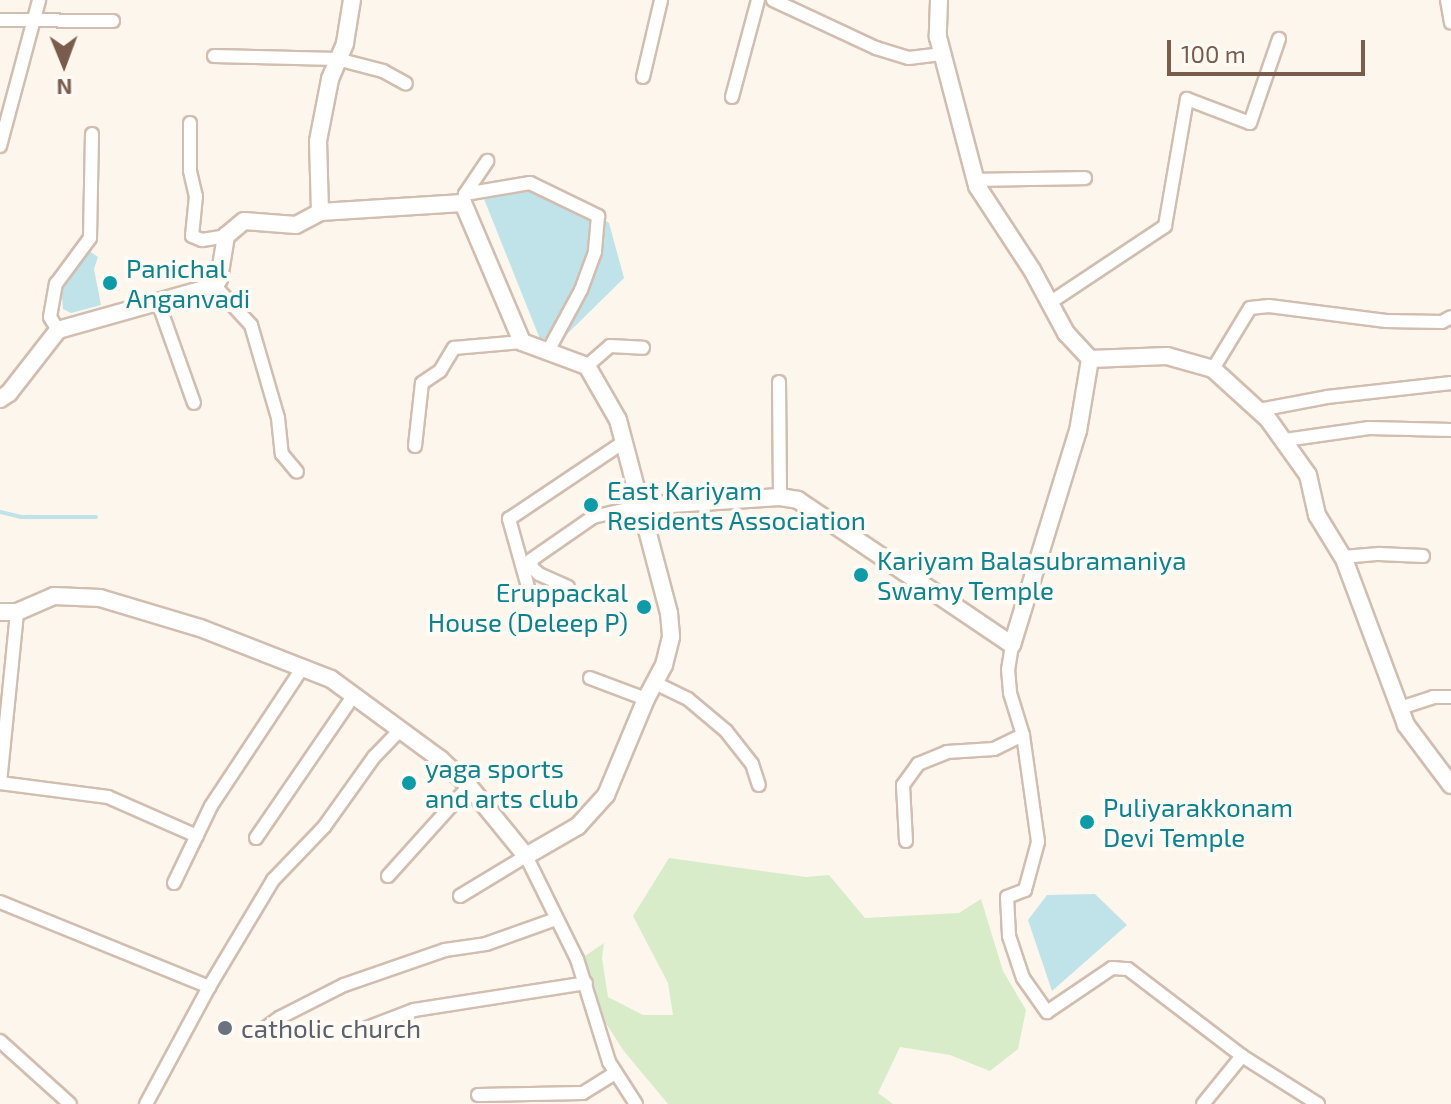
<!DOCTYPE html>
<style>
body{margin:0}
#map{position:relative;width:1451px;height:1104px;overflow:hidden;background:#fdf6ec;font-family:"Exo 2",sans-serif}
div>[style]{position:absolute}
[style*='--x']{left:calc(var(--x)*1px);top:calc(var(--y)*1px);width:calc(var(--w)*1px);rotate:calc(var(--a)*1deg)}
.green>*{inset:0;background:#d8ecc9}
.water>*{inset:0;background:#bfe3e8}
.stream>*{height:4px;margin:-2px;padding:0 2px;transform-origin:2px;border-radius:2px;background:#bfe3e8}
.roads{filter:drop-shadow(2px 0 #d1beb0) drop-shadow(-2px 0 #d1beb0) drop-shadow(0 2px #d1beb0) drop-shadow(0 -2px #d1beb0)}
.street>*{height:12px;margin:-6px;padding:0 6px;transform-origin:6px;border-radius:6px;background:#fff}
.secondary>*{height:16px;margin:-8px;padding:0 8px;transform-origin:8px;border-radius:8px;background:#fff}
.dots>*{width:22px;height:22px;translate:-50% -50%;box-sizing:border-box;border:4px solid #fffaf3;border-radius:50%}
span{translate:-50% -50%;white-space:nowrap;text-align:center;line-height:1.15;-webkit-text-stroke:8px #fffaf3;paint-order:stroke}
.culture-label{font-size:26px;color:#0d838f}
.left{translate:0 -50%;text-align:left}
.right{translate:-100% -50%;text-align:right}
.worship-label{font-size:26px;color:#5b616d}
.north{position:absolute;left:24px;top:24px;width:80px;height:80px;-webkit-text-stroke:6px #fffaf3;paint-order:stroke;rotate:179deg;font-size:22px;font-weight:700;line-height:32px;text-align:center;color:#7a5c4d}
.north::after{content:'';display:block;margin:auto;width:28px;height:36px;background:#7a5c4d;clip-path:polygon(50% 0,100% 100%,50% 72%,0 100%)}
.scale{position:absolute;left:1167px;top:40px;width:198px;height:36px;box-sizing:border-box;border:4px solid #7a5c4d;border-top:0;padding-left:10px;font-size:24px;line-height:28px;white-space:nowrap;color:#7a5c4d;-webkit-text-stroke:6px #fffaf3;paint-order:stroke}
</style>
<div id="map">
<div class="green">
<i style="clip-path:polygon(669px 858px,806px 877px,829px 875px,865px 918px,959px 913px,981px 899px,1003px 971px,1026px 1010px,1018px 1049px,990px 1071px,950px 1055px,900px 1047px,878px 1093px,893px 1104px,668px 1104px,623px 1050px,602px 1017px,582px 958px,604px 943px,602px 958px,608px 997px,643px 1015px,673px 1015px,668px 983px,633px 916px)"></i>
</div>
<div class="water">
<i style="clip-path:polygon(549px 183px,609px 223px,624px 278px,565px 336px,540px 339px,484px 199px)"></i>
<i style="clip-path:polygon(88px 250px,98px 257px,94px 269px,101px 305px,71px 313px,63px 309px,61px 284px)"></i>
<i style="clip-path:polygon(1095px 894px,1127px 925px,1052px 991px,1028px 920px,1047px 895px)"></i>
</div>
<div class="stream">
<i style="--x:0;--y:512;--w:22;--a:13"></i>
<i style="--x:21;--y:517;--w:75;--a:0"></i>
</div>
<div class="roads">
<div class="street">
<i style="--x:773;--y:0;--w:114;--a:25"></i>
<i style="--x:876;--y:48;--w:34;--a:17"></i>
<i style="--x:909;--y:58;--w:34;--a:-7"></i>
<i style="--x:1447;--y:0;--w:23;--a:80"></i>
<i style="--x:0;--y:20;--w:113;--a:0.5"></i>
<i style="--x:214;--y:56;--w:123;--a:1.4"></i>
<i style="--x:337;--y:59;--w:48;--a:14.6"></i>
<i style="--x:383;--y:71;--w:26;--a:29"></i>
<i style="--x:643;--y:77;--w:79;--a:-76.8"></i>
<i style="--x:732;--y:97;--w:100;--a:-75"></i>
<i style="--x:190;--y:123;--w:48;--a:90"></i>
<i style="--x:190;--y:171;--w:26;--a:77"></i>
<i style="--x:196;--y:196;--w:40;--a:95.7"></i>
<i style="--x:192;--y:236;--w:11;--a:22"></i>
<i style="--x:202;--y:240;--w:24;--a:-9"></i>
<i style="--x:0;--y:146;--w:151;--a:-75"></i>
<i style="--x:975;--y:180;--w:110;--a:-1"></i>
<i style="--x:465;--y:194;--w:40;--a:-56"></i>
<i style="--x:463;--y:203;--w:9;--a:-77"></i>
<i style="--x:465;--y:194;--w:66;--a:-9.6"></i>
<i style="--x:530;--y:183;--w:76;--a:25.9"></i>
<i style="--x:598;--y:216;--w:36;--a:95"></i>
<i style="--x:595;--y:252;--w:40;--a:110.2"></i>
<i style="--x:581;--y:290;--w:72;--a:118.4"></i>
<i style="--x:215;--y:286;--w:53;--a:47.3"></i>
<i style="--x:251;--y:325;--w:97;--a:73.8"></i>
<i style="--x:278;--y:418;--w:36;--a:84"></i>
<i style="--x:282;--y:454;--w:23;--a:50"></i>
<i style="--x:158;--y:302;--w:107;--a:70.4"></i>
<i style="--x:1051;--y:302;--w:137;--a:-33.7"></i>
<i style="--x:1165;--y:226;--w:129;--a:-80.2"></i>
<i style="--x:1187;--y:99;--w:67;--a:20.9"></i>
<i style="--x:1250;--y:123;--w:89;--a:-71"></i>
<i style="--x:58;--y:330;--w:15;--a:-122"></i>
<i style="--x:50;--y:317;--w:34;--a:-80"></i>
<i style="--x:56;--y:284;--w:57;--a:-53.5"></i>
<i style="--x:90;--y:238;--w:104;--a:-88.9"></i>
<i style="--x:587;--y:366;--w:30;--a:-41"></i>
<i style="--x:610;--y:346;--w:33;--a:3"></i>
<i style="--x:1213;--y:369;--w:71;--a:-58.8"></i>
<i style="--x:1250;--y:308;--w:19;--a:-6"></i>
<i style="--x:1269;--y:306;--w:118;--a:7.3"></i>
<i style="--x:1386;--y:321;--w:56;--a:1"></i>
<i style="--x:1442;--y:322;--w:10;--a:-29"></i>
<i style="--x:779;--y:382;--w:115;--a:89.5"></i>
<i style="--x:1259;--y:410;--w:69;--a:-10.8"></i>
<i style="--x:1327;--y:397;--w:125;--a:-6.4"></i>
<i style="--x:1285;--y:440;--w:85;--a:-8.1"></i>
<i style="--x:1369;--y:428;--w:82;--a:1.4"></i>
<i style="--x:415;--y:446;--w:63;--a:-83.7"></i>
<i style="--x:422;--y:383;--w:22;--a:-34"></i>
<i style="--x:440;--y:371;--w:27;--a:-59"></i>
<i style="--x:454;--y:348;--w:68;--a:-5"></i>
<i style="--x:1343;--y:557;--w:36;--a:-5"></i>
<i style="--x:1379;--y:554;--w:44;--a:2.6"></i>
<i style="--x:528;--y:587;--w:71;--a:-105.6"></i>
<i style="--x:509;--y:519;--w:140;--a:-33.9"></i>
<i style="--x:568;--y:587;--w:32;--a:-156"></i>
<i style="--x:539;--y:574;--w:9;--a:-139"></i>
<i style="--x:532;--y:568;--w:8;--a:-97"></i>
<i style="--x:531;--y:560;--w:75;--a:-34.7"></i>
<i style="--x:593;--y:517;--w:48;--a:-13.2"></i>
<i style="--x:1012;--y:645;--w:24;--a:99"></i>
<i style="--x:1008;--y:669;--w:24;--a:85"></i>
<i style="--x:1010;--y:693;--w:44;--a:72.8"></i>
<i style="--x:1023;--y:735;--w:108;--a:82"></i>
<i style="--x:1038;--y:842;--w:50;--a:105.2"></i>
<i style="--x:1025;--y:890;--w:19;--a:159"></i>
<i style="--x:1007;--y:897;--w:39;--a:87"></i>
<i style="--x:1009;--y:936;--w:44;--a:71.6"></i>
<i style="--x:1023;--y:978;--w:42;--a:54.8"></i>
<i style="--x:1047;--y:1012;--w:78;--a:-34.1"></i>
<i style="--x:1112;--y:968;--w:16;--a:4"></i>
<i style="--x:1128;--y:969;--w:143;--a:37.3"></i>
<i style="--x:1242;--y:1056;--w:90;--a:32.3"></i>
<i style="--x:590;--y:678;--w:60;--a:20.6"></i>
<i style="--x:655;--y:683;--w:37;--a:26"></i>
<i style="--x:688;--y:699;--w:50;--a:40.1"></i>
<i style="--x:726;--y:731;--w:42;--a:51.8"></i>
<i style="--x:752;--y:764;--w:22;--a:72"></i>
<i style="--x:1400;--y:708;--w:35;--a:-18"></i>
<i style="--x:1433;--y:697;--w:18;--a:0"></i>
<i style="--x:0;--y:783;--w:109;--a:7.4"></i>
<i style="--x:108;--y:797;--w:97;--a:23.7"></i>
<i style="--x:0;--y:783;--w:172;--a:-84.3"></i>
<i style="--x:256;--y:838;--w:173;--a:-55.6"></i>
<i style="--x:906;--y:841;--w:56;--a:-93.1"></i>
<i style="--x:903;--y:785;--w:26;--a:-54"></i>
<i style="--x:918;--y:764;--w:31;--a:-22"></i>
<i style="--x:947;--y:752;--w:47;--a:-3.7"></i>
<i style="--x:994;--y:749;--w:32;--a:-26"></i>
<i style="--x:388;--y:876;--w:121;--a:-48"></i>
<i style="--x:174;--y:883;--w:85;--a:-64.3"></i>
<i style="--x:211;--y:806;--w:167;--a:-56.5"></i>
<i style="--x:460;--y:896;--w:77;--a:-31.2"></i>
<i style="--x:526;--y:856;--w:115;--a:63.7"></i>
<i style="--x:577;--y:959;--w:108;--a:72.7"></i>
<i style="--x:609;--y:1062;--w:50;--a:57.3"></i>
<i style="--x:0;--y:902;--w:226;--a:22.1"></i>
<i style="--x:209;--y:987;--w:125;--a:-59.1"></i>
<i style="--x:273;--y:880;--w:74;--a:-46.1"></i>
<i style="--x:324;--y:827;--w:86;--a:-54.5"></i>
<i style="--x:374;--y:757;--w:37;--a:-46"></i>
<i style="--x:264;--y:1029;--w:19;--a:-36"></i>
<i style="--x:279;--y:1018;--w:73;--a:-26.9"></i>
<i style="--x:344;--y:985;--w:107;--a:-19.1"></i>
<i style="--x:445;--y:950;--w:41;--a:-8.3"></i>
<i style="--x:486;--y:944;--w:74;--a:-19.7"></i>
<i style="--x:364;--y:1029;--w:53;--a:-20.8"></i>
<i style="--x:414;--y:1010;--w:174;--a:-8.9"></i>
<i style="--x:0;--y:1041;--w:94;--a:42"></i>
<i style="--x:478;--y:1095;--w:105;--a:-1.1"></i>
<i style="--x:583;--y:1093;--w:38;--a:-32"></i>
<i style="--x:146;--y:1104;--w:133;--a:-61.7"></i>
<i style="--x:1203;--y:1104;--w:62;--a:-50.9"></i>
</div>
<div class="secondary">
<i style="--x:939;--y:0;--w:37;--a:92"></i>
<i style="--x:938;--y:37;--w:154;--a:75.3"></i>
<i style="--x:977;--y:186;--w:100;--a:56.8"></i>
<i style="--x:1032;--y:270;--w:72;--a:61.6"></i>
<i style="--x:1066;--y:333;--w:35;--a:47"></i>
<i style="--x:1090;--y:359;--w:77;--a:-2.2"></i>
<i style="--x:1167;--y:356;--w:48;--a:15.8"></i>
<i style="--x:1213;--y:369;--w:74;--a:42.3"></i>
<i style="--x:1268;--y:419;--w:69;--a:54.5"></i>
<i style="--x:1308;--y:475;--w:41;--a:77.3"></i>
<i style="--x:1317;--y:515;--w:52;--a:58.5"></i>
<i style="--x:1344;--y:559;--w:177;--a:69.5"></i>
<i style="--x:1406;--y:725;--w:75;--a:53.1"></i>
<i style="--x:320;--y:212;--w:71;--a:-91.6"></i>
<i style="--x:318;--y:141;--w:63;--a:-79"></i>
<i style="--x:330;--y:79;--w:39;--a:-67"></i>
<i style="--x:345;--y:43;--w:44;--a:-80.8"></i>
<i style="--x:0;--y:399;--w:11;--a:-34"></i>
<i style="--x:9;--y:393;--w:80;--a:-52.1"></i>
<i style="--x:58;--y:330;--w:163;--a:-15.7"></i>
<i style="--x:215;--y:286;--w:8;--a:-60"></i>
<i style="--x:219;--y:279;--w:44;--a:-80.8"></i>
<i style="--x:226;--y:236;--w:23;--a:-40"></i>
<i style="--x:244;--y:221;--w:52;--a:4.4"></i>
<i style="--x:296;--y:225;--w:27;--a:-28"></i>
<i style="--x:320;--y:212;--w:143;--a:-3.6"></i>
<i style="--x:463;--y:203;--w:151;--a:67"></i>
<i style="--x:522;--y:342;--w:69;--a:20.3"></i>
<i style="--x:587;--y:366;--w:62;--a:60.1"></i>
<i style="--x:618;--y:420;--w:200;--a:75.2"></i>
<i style="--x:669;--y:613;--w:24;--a:85"></i>
<i style="--x:671;--y:637;--w:29;--a:104"></i>
<i style="--x:664;--y:665;--w:38;--a:118"></i>
<i style="--x:646;--y:699;--w:104;--a:112.6"></i>
<i style="--x:606;--y:795;--w:42;--a:132.1"></i>
<i style="--x:578;--y:826;--w:60;--a:150"></i>
<i style="--x:526;--y:856;--w:90;--a:-129.2"></i>
<i style="--x:469;--y:786;--w:40;--a:-137"></i>
<i style="--x:440;--y:759;--w:135;--a:-143.7"></i>
<i style="--x:331;--y:679;--w:141;--a:-158.7"></i>
<i style="--x:200;--y:628;--w:104;--a:-163.3"></i>
<i style="--x:100;--y:598;--w:46;--a:-177.5"></i>
<i style="--x:54;--y:596;--w:40;--a:156.6"></i>
<i style="--x:17;--y:612;--w:17;--a:180"></i>
<i style="--x:640;--y:506;--w:140;--a:-3.7"></i>
<i style="--x:780;--y:497;--w:18;--a:9"></i>
<i style="--x:798;--y:500;--w:258;--a:34.1"></i>
<i style="--x:1012;--y:645;--w:224;--a:-72.9"></i>
<i style="--x:1078;--y:431;--w:73;--a:-80.5"></i>
</div>
</div>
<div class="dots">
<i style="left:110px;top:283px;background:#0f9aa8"></i>
<i style="left:591px;top:505px;background:#0f9aa8"></i>
<i style="left:861px;top:575px;background:#0f9aa8"></i>
<i style="left:644px;top:607px;background:#0f9aa8"></i>
<i style="left:409px;top:783px;background:#0f9aa8"></i>
<i style="left:1087px;top:822px;background:#0f9aa8"></i>
<i style="left:225px;top:1028px;background:#6b7280"></i>
</div>
<div class="culture-label">
<span class="left" style="left:126px;top:283px">Panichal<br>Anganvadi</span>
<span class="left" style="left:607px;top:505px">East Kariyam<br>Residents Association</span>
<span class="left" style="left:877px;top:575px">Kariyam Balasubramaniya<br>Swamy Temple</span>
<span class="right" style="left:628px;top:607px">Eruppackal<br>House (Deleep P)</span>
<span class="left" style="left:425px;top:783px">yaga sports<br>and arts club</span>
<span class="left" style="left:1103px;top:822px">Puliyarakkonam<br>Devi Temple</span>
</div>
<div class="worship-label">
<span class="left" style="left:241px;top:1028px">catholic church</span>
</div>
<div class="north">N</div>
<div class="scale">100 m</div>
</div>
